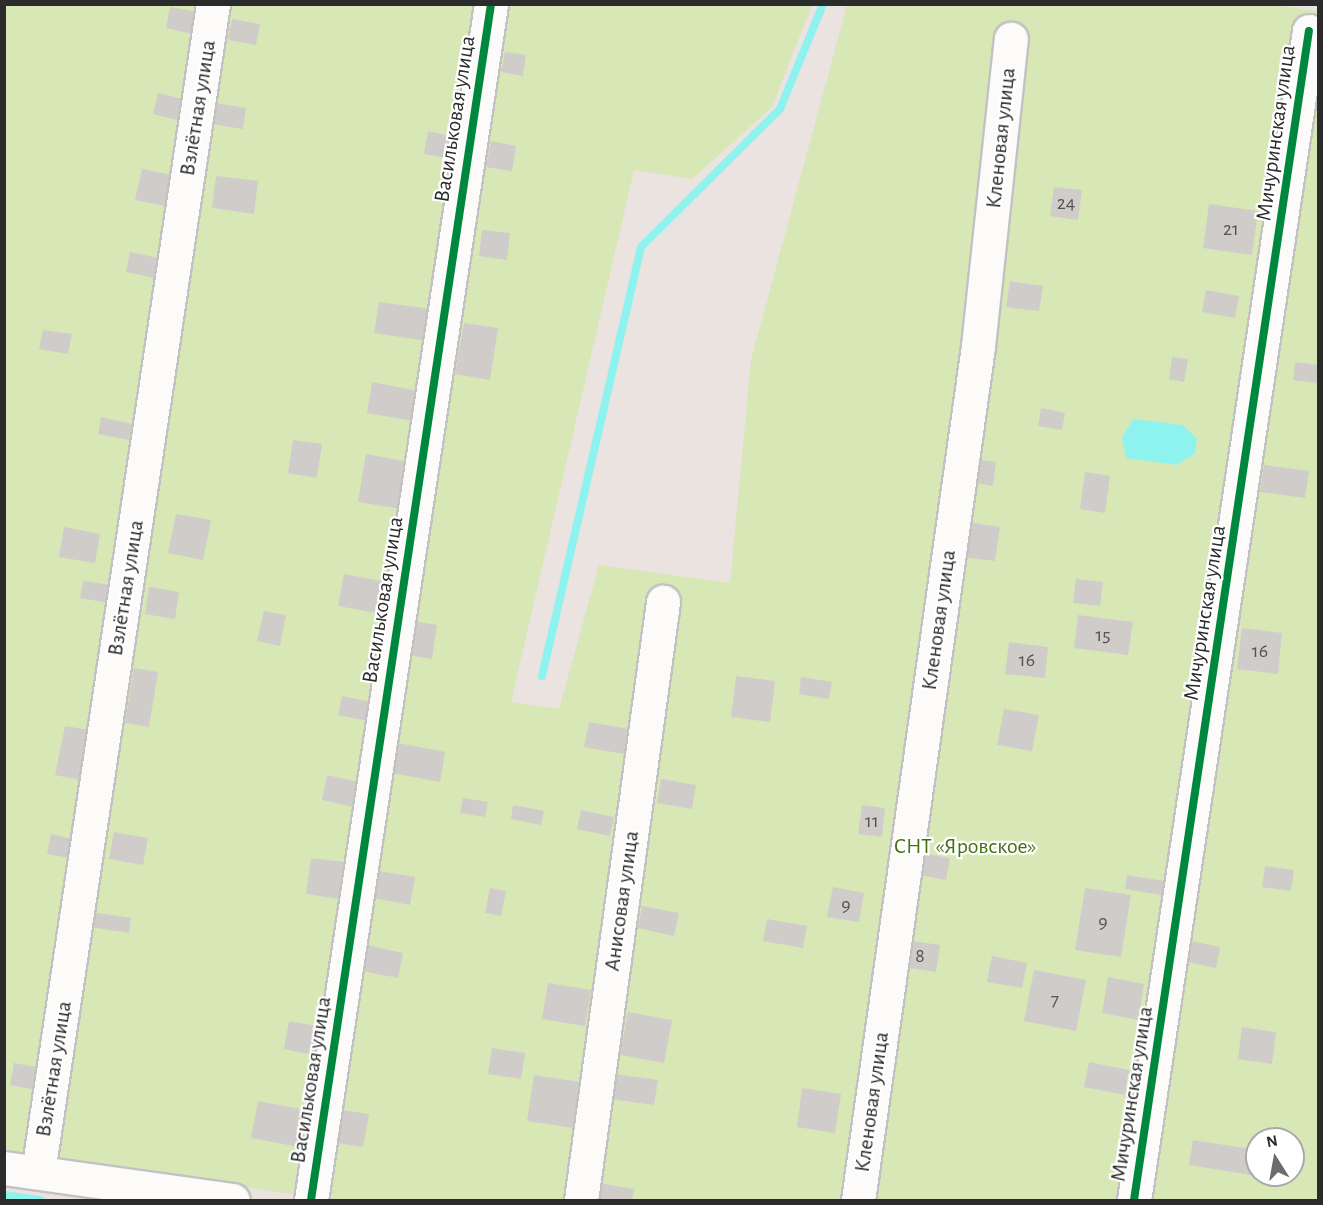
<!DOCTYPE html>
<meta charset="utf-8">
<style>
body{margin:0}
#map{position:relative;width:1323px;height:1205px;overflow:hidden;background:#eae3e0;font-family:"Alegreya Sans",sans-serif}
div>[style]{position:absolute}
[style*='--x']{left:calc(var(--x)*1px);top:calc(var(--y)*1px);width:calc(var(--w)*1px);rotate:calc(var(--a)*1deg)}
.green>*{inset:0;background:#d8e7b6}
.water>*{inset:0;background:#8ef3ef}
.stream>*{height:8px;margin:-4px;padding:0 4px;transform-origin:4px;border-radius:4px;background:#8ef3ef}
.building>*{inset:0;background:#d0ccca}
.roads{filter:drop-shadow(2px 0 #c3c2c2) drop-shadow(-2px 0 #c3c2c2) drop-shadow(0 2px #c3c2c2) drop-shadow(0 -2px #c3c2c2)}
.street>*{height:33px;margin:-16.5px;padding:0 16.5px;transform-origin:16.5px;border-radius:16.5px;background:#fcfbfa}
.cycleway>*{height:8px;margin:-4px;padding:0 4px;transform-origin:4px;border-radius:4px;background:#00873e}
span{translate:-50% -50%;white-space:nowrap;text-align:center;line-height:1.15;-webkit-text-stroke:4.5px #fff;paint-order:stroke}
.number-label{font-size:20px;color:#555454}
.number-label span{-webkit-text-stroke-width:0}
.street-label{font-size:22px;color:#2b2b2b}
.park-label{font-size:22px;color:#427013}
.frame{position:absolute;inset:0;border:6px solid #2b2b2b;pointer-events:none}
.north{position:absolute;left:1245px;top:1127px;width:60px;height:60px;box-sizing:border-box;background:#fff;border:2px solid #aaa;border-radius:50%;rotate:349deg;font-size:16px;font-weight:700;line-height:24px;text-align:center;color:#2b2b2b}
.north::after{content:'';display:block;margin:auto;width:21px;height:27px;background:#6e6b6a;clip-path:polygon(50% 0,100% 100%,50% 72%,0 100%)}
</style>
<div id="map">
<div class="green">
<i style="clip-path:polygon(evenodd,1267px 4px,1318px 11px,1318px 1200px,338px 1200px,5px 1155px,5px 5px,812px 5px,772px 107px,692px 179px,634px 170px,511px 702px,559px 709px,599px 565px,730px 583px,751px 360px,847px 5px,1267px 4px,1257px 1139px,1293px 1139px,1293px 1175px,1257px 1175px,1257px 1139px)"></i>
</div>
<div class="water">
<i style="clip-path:polygon(1133px 419px,1183px 425px,1197px 439px,1195px 453px,1177px 465px,1126px 458px,1122px 438px)"></i>
</div>
<div class="stream">
<i style="--x:542;--y:676;--w:440;--a:-77"></i>
<i style="--x:641;--y:247;--w:196;--a:-44.8"></i>
<i style="--x:780;--y:109;--w:113;--a:-67.7"></i>
<i style="--x:4;--y:1195;--w:37;--a:8"></i>
</div>
<div class="building">
<i style="clip-path:polygon(170px 7px,197px 12px,193px 34px,166px 28px)"></i>
<i style="clip-path:polygon(232px 19px,260px 24px,256px 45px,228px 40px)"></i>
<i style="clip-path:polygon(505px 52px,526px 55px,523px 76px,501px 72px)"></i>
<i style="clip-path:polygon(158px 93px,186px 100px,181px 121px,153px 114px)"></i>
<i style="clip-path:polygon(215px 103px,246px 108px,243px 129px,212px 124px)"></i>
<i style="clip-path:polygon(428px 131px,455px 137px,451px 159px,424px 154px)"></i>
<i style="clip-path:polygon(491px 141px,516px 146px,512px 171px,486px 167px)"></i>
<i style="clip-path:polygon(142px 169px,177px 176px,170px 207px,135px 200px)"></i>
<i style="clip-path:polygon(216px 176px,258px 181px,254px 214px,212px 208px)"></i>
<i style="clip-path:polygon(1054px 187px,1082px 190px,1078px 220px,1050px 216px)"></i>
<i style="clip-path:polygon(1209px 204px,1258px 211px,1252px 255px,1203px 248px)"></i>
<i style="clip-path:polygon(482px 230px,510px 233px,507px 260px,479px 256px)"></i>
<i style="clip-path:polygon(130px 252px,163px 259px,159px 279px,126px 272px)"></i>
<i style="clip-path:polygon(1010px 281px,1043px 286px,1039px 311px,1006px 307px)"></i>
<i style="clip-path:polygon(1206px 290px,1239px 296px,1235px 318px,1202px 312px)"></i>
<i style="clip-path:polygon(379px 302px,431px 309px,427px 341px,374px 333px)"></i>
<i style="clip-path:polygon(464px 323px,498px 328px,490px 380px,455px 374px)"></i>
<i style="clip-path:polygon(43px 330px,72px 334px,68px 354px,39px 349px)"></i>
<i style="clip-path:polygon(1172px 357px,1188px 359px,1184px 382px,1169px 379px)"></i>
<i style="clip-path:polygon(1295px 362px,1318px 365px,1318px 383px,1293px 380px)"></i>
<i style="clip-path:polygon(372px 382px,418px 391px,413px 421px,367px 413px)"></i>
<i style="clip-path:polygon(1041px 408px,1065px 413px,1062px 430px,1038px 426px)"></i>
<i style="clip-path:polygon(101px 417px,132px 424px,129px 440px,98px 434px)"></i>
<i style="clip-path:polygon(293px 440px,322px 444px,317px 478px,288px 473px)"></i>
<i style="clip-path:polygon(366px 454px,408px 462px,401px 509px,358px 502px)"></i>
<i style="clip-path:polygon(981px 460px,996px 462px,993px 486px,977px 483px)"></i>
<i style="clip-path:polygon(1264px 465px,1309px 471px,1305px 498px,1260px 492px)"></i>
<i style="clip-path:polygon(1085px 472px,1110px 476px,1105px 513px,1080px 509px)"></i>
<i style="clip-path:polygon(176px 514px,211px 520px,203px 560px,168px 553px)"></i>
<i style="clip-path:polygon(967px 522px,1000px 527px,995px 561px,962px 557px)"></i>
<i style="clip-path:polygon(64px 527px,100px 534px,95px 563px,59px 557px)"></i>
<i style="clip-path:polygon(344px 574px,387px 582px,381px 614px,338px 606px)"></i>
<i style="clip-path:polygon(1076px 579px,1103px 582px,1100px 606px,1073px 603px)"></i>
<i style="clip-path:polygon(83px 581px,112px 585px,109px 603px,80px 598px)"></i>
<i style="clip-path:polygon(149px 587px,179px 592px,175px 619px,145px 614px)"></i>
<i style="clip-path:polygon(264px 611px,286px 615px,280px 646px,257px 641px)"></i>
<i style="clip-path:polygon(1078px 615px,1133px 622px,1128px 655px,1074px 648px)"></i>
<i style="clip-path:polygon(413px 621px,437px 625px,432px 659px,407px 655px)"></i>
<i style="clip-path:polygon(1242px 628px,1282px 633px,1278px 674px,1237px 669px)"></i>
<i style="clip-path:polygon(1009px 642px,1048px 647px,1045px 678px,1005px 674px)"></i>
<i style="clip-path:polygon(134px 668px,158px 672px,149px 727px,125px 723px)"></i>
<i style="clip-path:polygon(736px 676px,775px 681px,770px 722px,731px 717px)"></i>
<i style="clip-path:polygon(801px 677px,832px 682px,829px 699px,799px 694px)"></i>
<i style="clip-path:polygon(342px 696px,372px 702px,368px 721px,338px 715px)"></i>
<i style="clip-path:polygon(1004px 709px,1039px 715px,1032px 751px,997px 745px)"></i>
<i style="clip-path:polygon(589px 722px,629px 729px,624px 754px,584px 747px)"></i>
<i style="clip-path:polygon(65px 726px,89px 730px,80px 780px,55px 775px)"></i>
<i style="clip-path:polygon(398px 743px,445px 752px,440px 782px,392px 773px)"></i>
<i style="clip-path:polygon(327px 775px,359px 782px,354px 807px,322px 800px)"></i>
<i style="clip-path:polygon(661px 779px,696px 785px,692px 809px,657px 803px)"></i>
<i style="clip-path:polygon(463px 798px,488px 802px,485px 817px,460px 813px)"></i>
<i style="clip-path:polygon(513px 805px,544px 811px,541px 825px,511px 819px)"></i>
<i style="clip-path:polygon(862px 805px,885px 808px,882px 837px,858px 834px)"></i>
<i style="clip-path:polygon(581px 810px,614px 817px,610px 836px,577px 829px)"></i>
<i style="clip-path:polygon(114px 832px,148px 838px,143px 865px,109px 859px)"></i>
<i style="clip-path:polygon(51px 834px,73px 839px,70px 858px,47px 854px)"></i>
<i style="clip-path:polygon(922px 853px,950px 858px,946px 880px,919px 875px)"></i>
<i style="clip-path:polygon(311px 858px,344px 862px,339px 899px,306px 894px)"></i>
<i style="clip-path:polygon(1265px 866px,1294px 870px,1291px 891px,1262px 887px)"></i>
<i style="clip-path:polygon(379px 871px,415px 877px,410px 905px,374px 898px)"></i>
<i style="clip-path:polygon(1127px 875px,1164px 881px,1161px 895px,1125px 889px)"></i>
<i style="clip-path:polygon(833px 887px,864px 893px,859px 922px,827px 917px)"></i>
<i style="clip-path:polygon(490px 888px,506px 891px,501px 916px,485px 913px)"></i>
<i style="clip-path:polygon(1085px 888px,1131px 895px,1121px 957px,1075px 950px)"></i>
<i style="clip-path:polygon(642px 906px,679px 913px,674px 936px,638px 928px)"></i>
<i style="clip-path:polygon(92px 912px,131px 918px,129px 933px,90px 927px)"></i>
<i style="clip-path:polygon(767px 919px,807px 926px,803px 948px,763px 941px)"></i>
<i style="clip-path:polygon(905px 940px,940px 945px,936px 972px,901px 967px)"></i>
<i style="clip-path:polygon(1187px 940px,1220px 947px,1216px 968px,1183px 961px)"></i>
<i style="clip-path:polygon(362px 944px,403px 953px,398px 978px,357px 970px)"></i>
<i style="clip-path:polygon(992px 956px,1027px 963px,1022px 988px,987px 982px)"></i>
<i style="clip-path:polygon(1034px 970px,1086px 980px,1076px 1031px,1024px 1021px)"></i>
<i style="clip-path:polygon(1108px 977px,1144px 984px,1138px 1020px,1102px 1013px)"></i>
<i style="clip-path:polygon(548px 983px,591px 990px,585px 1026px,542px 1019px)"></i>
<i style="clip-path:polygon(628px 1012px,672px 1020px,664px 1063px,620px 1055px)"></i>
<i style="clip-path:polygon(289px 1021px,322px 1027px,317px 1056px,284px 1049px)"></i>
<i style="clip-path:polygon(1242px 1027px,1276px 1032px,1272px 1064px,1238px 1059px)"></i>
<i style="clip-path:polygon(492px 1048px,525px 1053px,521px 1079px,488px 1074px)"></i>
<i style="clip-path:polygon(1089px 1062px,1129px 1070px,1125px 1095px,1084px 1087px)"></i>
<i style="clip-path:polygon(14px 1063px,41px 1068px,37px 1090px,10px 1085px)"></i>
<i style="clip-path:polygon(615px 1074px,658px 1080px,654px 1105px,611px 1099px)"></i>
<i style="clip-path:polygon(534px 1075px,580px 1082px,573px 1128px,527px 1121px)"></i>
<i style="clip-path:polygon(802px 1088px,841px 1094px,835px 1133px,797px 1127px)"></i>
<i style="clip-path:polygon(258px 1101px,306px 1110px,299px 1147px,251px 1138px)"></i>
<i style="clip-path:polygon(342px 1110px,369px 1114px,363px 1147px,337px 1143px)"></i>
<i style="clip-path:polygon(1193px 1140px,1257px 1150px,1257px 1176px,1189px 1165px)"></i>
<i style="clip-path:polygon(599px 1183px,634px 1189px,632px 1200px,596px 1200px)"></i>
</div>
<div class="roads">
<div class="street">
<i style="--x:4;--y:1168;--w:231;--a:8"></i>
<i style="--x:38;--y:1172;--w:1181;--a:-81.48"></i>
<i style="--x:311;--y:1200;--w:1209;--a:-81.44"></i>
<i style="--x:581;--y:1200;--w:604;--a:-82.19"></i>
<i style="--x:858;--y:1200;--w:862;--a:-82"></i>
<i style="--x:978;--y:346;--w:309;--a:-83.9"></i>
<i style="--x:1134;--y:1200;--w:1182;--a:-81.49"></i>
</div>
</div>
<div class="cycleway">
<i style="--x:311;--y:1200;--w:1209;--a:-81.44"></i>
<i style="--x:1134;--y:1200;--w:1182;--a:-81.49"></i>
</div>
<div class="number-label">
<span style="left:1066px;top:203px">24</span>
<span style="left:1231px;top:229px">21</span>
<span style="left:1103px;top:635px">15</span>
<span style="left:1260px;top:651px">16</span>
<span style="left:1027px;top:660px">16</span>
<span style="left:872px;top:821px">11</span>
<span style="left:846px;top:905px">9</span>
<span style="left:1103px;top:922px">9</span>
<span style="left:920px;top:956px">8</span>
<span style="left:1055px;top:1000px">7</span>
</div>
<div class="street-label">
<span style="left:198px;top:108px;rotate:-81deg">Взлётная улица</span>
<span style="left:455px;top:119px;rotate:-81deg">Васильковая улица</span>
<span style="left:1276px;top:133px;rotate:-82deg">Мичуринская улица</span>
<span style="left:1001px;top:138px;rotate:-84deg">Кленовая улица</span>
<span style="left:126px;top:588px;rotate:-81deg">Взлётная улица</span>
<span style="left:383px;top:600px;rotate:-81deg">Васильковая улица</span>
<span style="left:1205px;top:613px;rotate:-81deg">Мичуринская улица</span>
<span style="left:939px;top:620px;rotate:-82deg">Кленовая улица</span>
<span style="left:622px;top:901px;rotate:-82deg">Анисовая улица</span>
<span style="left:54px;top:1069px;rotate:-81deg">Взлётная улица</span>
<span style="left:311px;top:1080px;rotate:-81deg">Васильковая улица</span>
<span style="left:1132px;top:1094px;rotate:-81deg">Мичуринская улица</span>
<span style="left:872px;top:1102px;rotate:-82deg">Кленовая улица</span>
</div>
<div class="park-label">
<span style="left:965px;top:847px">СНТ «Яровское»</span>
</div>
<div class="frame"></div>
<div class="north">N</div>
</div>
